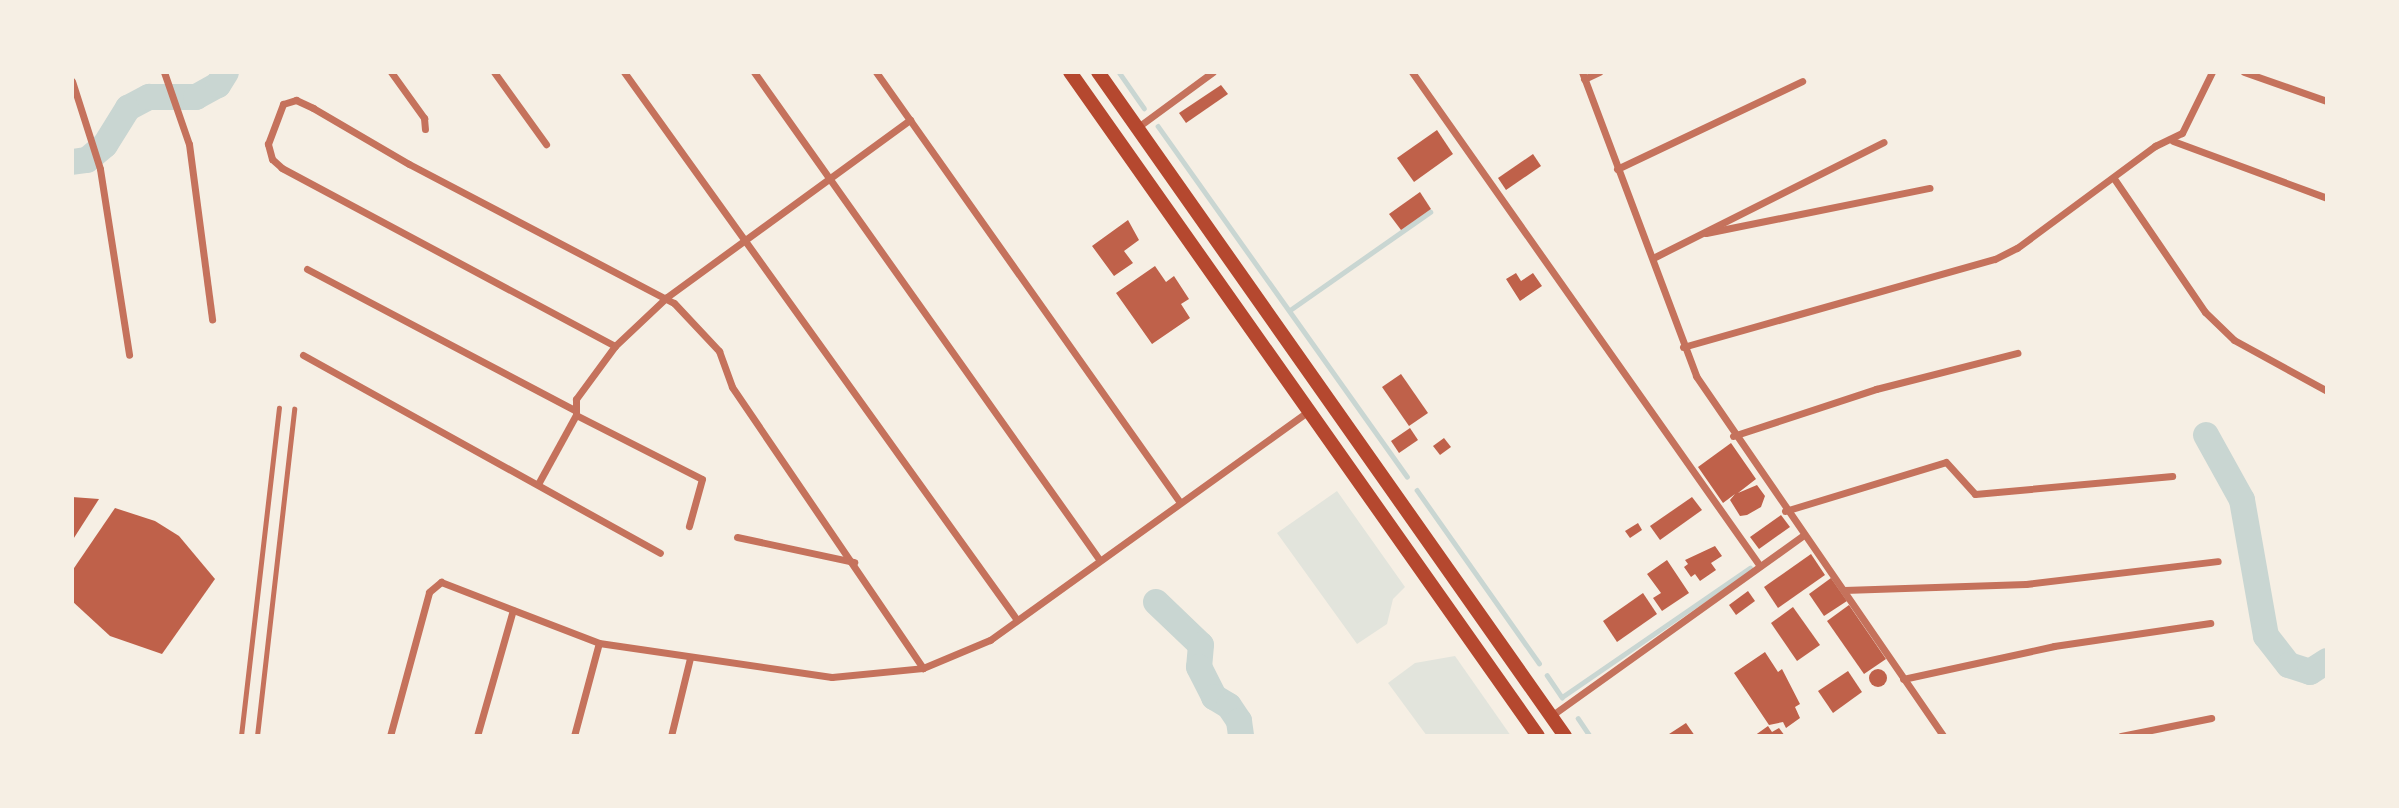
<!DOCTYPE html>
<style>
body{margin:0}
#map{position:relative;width:2399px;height:808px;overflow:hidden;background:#f6efe4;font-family:"Space Grotesk",sans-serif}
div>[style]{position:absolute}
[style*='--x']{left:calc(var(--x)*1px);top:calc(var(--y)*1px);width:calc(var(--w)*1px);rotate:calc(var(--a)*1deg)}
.green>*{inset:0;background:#e2e4dc}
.stream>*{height:4.5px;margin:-2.25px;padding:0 2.25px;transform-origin:2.25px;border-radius:2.25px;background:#c9d6d2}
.river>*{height:26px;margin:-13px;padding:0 13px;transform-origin:13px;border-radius:13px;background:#c9d6d2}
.building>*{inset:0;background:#bf614a}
.round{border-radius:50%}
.service>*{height:4.5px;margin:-2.25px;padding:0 2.25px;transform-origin:2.25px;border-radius:2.25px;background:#c5725c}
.minor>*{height:7px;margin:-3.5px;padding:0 3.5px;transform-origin:3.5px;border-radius:3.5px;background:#c5725c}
.trunk>*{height:14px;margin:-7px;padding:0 7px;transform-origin:7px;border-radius:7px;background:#b5482f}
span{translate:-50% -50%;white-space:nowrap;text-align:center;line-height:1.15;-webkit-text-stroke:5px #f6efe4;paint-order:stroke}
.frame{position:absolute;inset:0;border:74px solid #f6efe4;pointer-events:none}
</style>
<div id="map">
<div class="green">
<i style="clip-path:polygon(1337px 491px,1405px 587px,1393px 599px,1387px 624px,1357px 644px,1277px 533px)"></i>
<i style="clip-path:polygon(1455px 656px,1511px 736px,1427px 736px,1388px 683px,1415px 663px)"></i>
</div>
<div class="stream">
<i style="--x:1119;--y:72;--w:44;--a:55.2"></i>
<i style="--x:1158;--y:126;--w:430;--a:54.6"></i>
<i style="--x:1290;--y:310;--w:171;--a:-35"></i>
<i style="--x:1417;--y:490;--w:212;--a:54.8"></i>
<i style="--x:1547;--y:675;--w:27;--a:56"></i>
<i style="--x:1562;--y:697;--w:228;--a:-34.5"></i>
<i style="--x:1578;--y:718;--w:22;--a:56"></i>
</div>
<div class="river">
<i style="--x:72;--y:162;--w:15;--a:-8"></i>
<i style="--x:87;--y:160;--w:23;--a:-40"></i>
<i style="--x:105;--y:145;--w:44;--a:-58.1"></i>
<i style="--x:128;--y:108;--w:24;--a:-28"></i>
<i style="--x:149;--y:97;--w:47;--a:0"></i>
<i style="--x:196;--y:97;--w:25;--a:-29"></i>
<i style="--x:218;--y:85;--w:15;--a:-58"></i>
<i style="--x:2206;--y:435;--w:74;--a:61"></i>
<i style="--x:2242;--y:500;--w:138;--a:80"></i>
<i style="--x:2266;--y:636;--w:37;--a:52"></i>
<i style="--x:2289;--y:665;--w:22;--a:18"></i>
<i style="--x:2310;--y:672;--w:20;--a:-33"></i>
<i style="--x:1156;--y:602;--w:62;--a:43.7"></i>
<i style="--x:1201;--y:645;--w:22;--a:95"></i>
<i style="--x:1199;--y:667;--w:34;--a:63"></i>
<i style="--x:1214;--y:697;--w:17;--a:31"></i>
<i style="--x:1229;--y:706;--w:18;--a:56"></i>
<i style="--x:1239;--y:721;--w:15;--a:82"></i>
</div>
<div class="building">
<i style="clip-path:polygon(1221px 85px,1228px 94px,1186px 123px,1179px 113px)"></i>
<i style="clip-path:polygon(1437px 130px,1453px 154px,1414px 182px,1397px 158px)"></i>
<i style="clip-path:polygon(1533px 154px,1541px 166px,1506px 190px,1498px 178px)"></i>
<i style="clip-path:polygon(1420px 192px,1431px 209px,1401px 230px,1389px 214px)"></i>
<i style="clip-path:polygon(1128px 220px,1139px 240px,1124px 251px,1133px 263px,1114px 276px,1092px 246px)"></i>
<i style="clip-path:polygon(1155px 266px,1166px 282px,1174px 276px,1189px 299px,1181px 304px,1190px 318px,1152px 344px,1116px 293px)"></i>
<i style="clip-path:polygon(1516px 273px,1521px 281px,1533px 273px,1542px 286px,1520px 301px,1506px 279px)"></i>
<i style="clip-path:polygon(1401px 374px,1428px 413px,1409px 426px,1382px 387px)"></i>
<i style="clip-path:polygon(1410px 428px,1418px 440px,1399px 453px,1391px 441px)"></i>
<i style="clip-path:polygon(1444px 438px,1451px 447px,1440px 455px,1433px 446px)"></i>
<i style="clip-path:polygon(1731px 443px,1756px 479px,1738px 493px,1757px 485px,1765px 496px,1761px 507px,1747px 515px,1740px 516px,1730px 500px,1735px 494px,1723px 503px,1698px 467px)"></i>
<i style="clip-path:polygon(72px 497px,99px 499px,72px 541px)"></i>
<i style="clip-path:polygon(1692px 497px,1702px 510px,1660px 540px,1650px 526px)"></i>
<i style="clip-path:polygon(115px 508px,155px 521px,179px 536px,215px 579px,162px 654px,110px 636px,72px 601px,72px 571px)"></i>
<i style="clip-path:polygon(1781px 515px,1790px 527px,1759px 549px,1750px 537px)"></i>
<i style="clip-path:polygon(1638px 523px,1642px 530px,1630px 538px,1625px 531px)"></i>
<i style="clip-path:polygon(1715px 546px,1722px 556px,1711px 563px,1716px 570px,1700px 581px,1695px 574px,1691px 577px,1684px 567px,1688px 564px,1685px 560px)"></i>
<i style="clip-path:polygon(1811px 554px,1825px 575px,1778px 608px,1764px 587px)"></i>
<i style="clip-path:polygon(1667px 560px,1689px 593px,1662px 611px,1653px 598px,1661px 593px,1647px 574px)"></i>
<i style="clip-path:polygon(1831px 578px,1847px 601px,1824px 616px,1809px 594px)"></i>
<i style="clip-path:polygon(1748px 591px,1755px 601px,1736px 615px,1729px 605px)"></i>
<i style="clip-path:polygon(1643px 593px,1657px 614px,1617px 642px,1603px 621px)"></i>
<i style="clip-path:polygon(1849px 605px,1886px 659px,1864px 674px,1827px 621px)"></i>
<i style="clip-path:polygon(1793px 607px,1820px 645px,1797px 661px,1771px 623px)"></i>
<i style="clip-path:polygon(1765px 652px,1778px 672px,1782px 669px,1800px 704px,1795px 707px,1800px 718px,1786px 728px,1783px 722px,1769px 725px,1734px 673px)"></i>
<i class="round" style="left:1869px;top:669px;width:18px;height:18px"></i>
<i style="clip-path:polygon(1848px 671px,1862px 692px,1833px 713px,1818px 691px)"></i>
<i style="clip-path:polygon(1686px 723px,1695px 736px,1666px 736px)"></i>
<i style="clip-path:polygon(1768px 726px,1772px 732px,1779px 728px,1785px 736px,1754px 736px)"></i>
</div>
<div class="service">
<i style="--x:241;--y:736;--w:330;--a:-83.4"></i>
<i style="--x:257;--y:736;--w:329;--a:-83.5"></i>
</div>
<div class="minor">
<i style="--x:164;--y:72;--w:76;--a:70.9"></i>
<i style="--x:189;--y:144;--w:177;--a:82.5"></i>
<i style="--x:391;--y:72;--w:57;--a:54.3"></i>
<i style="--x:424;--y:118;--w:11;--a:85"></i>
<i style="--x:494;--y:72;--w:89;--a:54.2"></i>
<i style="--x:624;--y:72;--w:674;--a:54.35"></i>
<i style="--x:754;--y:72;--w:597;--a:54.69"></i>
<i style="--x:876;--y:72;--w:525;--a:54.77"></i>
<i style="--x:1412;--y:72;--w:604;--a:54.84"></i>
<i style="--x:1582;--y:72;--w:325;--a:69.4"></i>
<i style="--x:1696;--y:376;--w:437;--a:55.5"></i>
<i style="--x:2244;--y:72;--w:88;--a:19.3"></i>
<i style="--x:1584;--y:79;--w:17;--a:-25"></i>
<i style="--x:72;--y:81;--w:92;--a:72.3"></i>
<i style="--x:100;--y:169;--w:188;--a:81.1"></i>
<i style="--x:1138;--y:127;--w:93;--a:-36.3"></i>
<i style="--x:2173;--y:141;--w:164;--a:20.3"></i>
<i style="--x:1617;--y:169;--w:205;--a:-25.4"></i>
<i style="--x:2115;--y:180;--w:160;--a:55.7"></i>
<i style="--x:2205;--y:312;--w:40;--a:44"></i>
<i style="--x:2234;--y:340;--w:106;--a:28.7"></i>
<i style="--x:1706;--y:233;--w:228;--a:-11.4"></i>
<i style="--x:1653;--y:258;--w:258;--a:-26.7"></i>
<i style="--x:307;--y:269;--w:301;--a:27.8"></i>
<i style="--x:615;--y:346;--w:378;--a:-151.9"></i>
<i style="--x:282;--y:168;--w:13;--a:-138"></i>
<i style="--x:272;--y:159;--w:16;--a:-105"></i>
<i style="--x:268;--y:144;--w:43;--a:-69.4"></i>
<i style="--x:283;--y:104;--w:14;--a:-17"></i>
<i style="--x:296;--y:100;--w:19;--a:25"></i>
<i style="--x:313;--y:108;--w:111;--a:30.3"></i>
<i style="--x:409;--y:164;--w:299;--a:27.7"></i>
<i style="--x:674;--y:303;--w:66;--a:46.8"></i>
<i style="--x:719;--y:351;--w:38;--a:70"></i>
<i style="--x:732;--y:387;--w:340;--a:55.8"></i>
<i style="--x:1683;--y:347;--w:324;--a:-15.8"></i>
<i style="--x:1995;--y:259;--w:25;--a:-27"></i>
<i style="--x:2017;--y:248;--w:172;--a:-36.5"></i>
<i style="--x:2155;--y:146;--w:30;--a:-26"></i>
<i style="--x:2182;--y:133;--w:68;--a:-63.8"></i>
<i style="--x:303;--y:355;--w:408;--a:29"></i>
<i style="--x:576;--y:415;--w:141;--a:26.9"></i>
<i style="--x:702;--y:479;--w:49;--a:105.5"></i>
<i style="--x:1733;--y:436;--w:151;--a:-18.2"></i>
<i style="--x:1876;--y:389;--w:146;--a:-14.3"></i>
<i style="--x:538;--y:484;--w:79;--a:-61.2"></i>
<i style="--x:576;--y:415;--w:16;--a:-90"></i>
<i style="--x:576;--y:399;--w:66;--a:-53.7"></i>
<i style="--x:615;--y:346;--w:71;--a:-43.3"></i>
<i style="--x:667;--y:297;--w:301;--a:-36.1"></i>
<i style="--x:1785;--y:511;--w:168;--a:-16.9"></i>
<i style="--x:1946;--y:462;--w:43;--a:47.8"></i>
<i style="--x:1975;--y:494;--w:198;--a:-5.2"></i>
<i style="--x:737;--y:537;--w:120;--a:12.1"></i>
<i style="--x:1844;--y:590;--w:182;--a:-1.9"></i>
<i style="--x:2026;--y:584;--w:193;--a:-6.8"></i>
<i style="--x:1903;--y:679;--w:155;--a:-12.3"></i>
<i style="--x:2054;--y:646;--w:158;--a:-8.4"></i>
<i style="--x:1551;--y:716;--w:311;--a:-35.6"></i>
<i style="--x:390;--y:736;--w:149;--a:-74.8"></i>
<i style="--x:429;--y:592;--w:16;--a:-40"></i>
<i style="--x:441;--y:582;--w:169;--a:21.1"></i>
<i style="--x:599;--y:643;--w:235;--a:8.3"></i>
<i style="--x:832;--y:677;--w:91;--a:-5.6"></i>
<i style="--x:923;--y:668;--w:73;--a:-22.7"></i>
<i style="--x:990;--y:640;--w:393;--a:-35.7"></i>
<i style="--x:477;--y:736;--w:131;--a:-74.1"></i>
<i style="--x:574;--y:736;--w:96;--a:-75"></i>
<i style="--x:671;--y:736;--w:80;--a:-76.3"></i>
<i style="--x:2121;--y:736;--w:92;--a:-11.3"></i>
</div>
<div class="trunk">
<i style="--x:1070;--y:72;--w:812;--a:54.82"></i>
<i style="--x:1098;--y:72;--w:812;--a:54.88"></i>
</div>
<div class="frame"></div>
</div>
